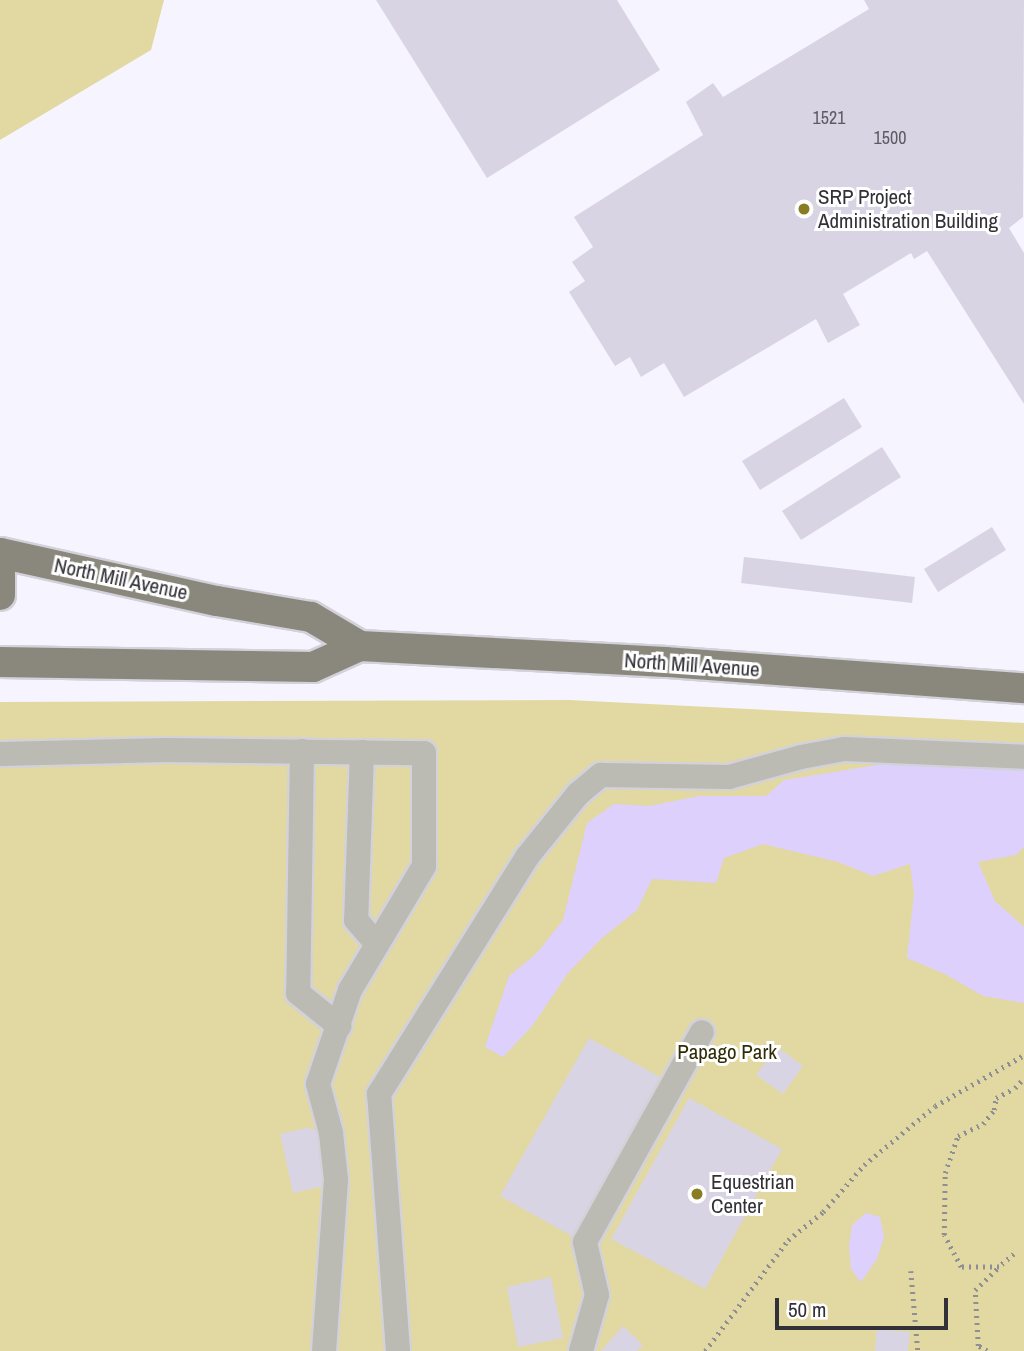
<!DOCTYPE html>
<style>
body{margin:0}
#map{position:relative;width:1024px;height:1351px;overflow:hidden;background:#f6f4fe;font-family:"Archivo Narrow",sans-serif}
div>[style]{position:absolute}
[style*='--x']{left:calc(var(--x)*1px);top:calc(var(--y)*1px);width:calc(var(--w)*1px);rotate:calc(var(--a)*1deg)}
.green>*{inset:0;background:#e1d9a1}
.water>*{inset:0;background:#ddd0fc}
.building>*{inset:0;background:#d9d4e4}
.path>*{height:4.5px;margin-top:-2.25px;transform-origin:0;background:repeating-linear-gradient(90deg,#8f8e95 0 2px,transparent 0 7px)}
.roads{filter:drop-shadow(2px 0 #d3d1da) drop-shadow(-2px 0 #d3d1da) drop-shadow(0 2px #d3d1da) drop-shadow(0 -2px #d3d1da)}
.minor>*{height:24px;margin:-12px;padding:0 12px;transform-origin:12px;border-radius:12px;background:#bbbab3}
.major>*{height:30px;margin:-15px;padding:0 15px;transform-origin:15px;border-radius:15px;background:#8a887c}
.dots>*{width:19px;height:19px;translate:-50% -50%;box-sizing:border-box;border:4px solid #fff;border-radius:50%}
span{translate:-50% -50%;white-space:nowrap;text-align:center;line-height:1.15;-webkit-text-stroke:6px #fff;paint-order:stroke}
.number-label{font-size:18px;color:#5c5a62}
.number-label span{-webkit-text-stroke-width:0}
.poi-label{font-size:21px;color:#323137}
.left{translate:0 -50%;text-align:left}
.street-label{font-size:21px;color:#323137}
.park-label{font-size:21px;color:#312c07}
.scale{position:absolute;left:775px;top:1298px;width:173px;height:32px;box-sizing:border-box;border:4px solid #323137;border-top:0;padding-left:9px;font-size:21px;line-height:24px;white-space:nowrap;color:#323137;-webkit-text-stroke:5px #fff;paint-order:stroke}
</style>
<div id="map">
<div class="green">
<i style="clip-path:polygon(0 0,164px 0,151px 50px,0 140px)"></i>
<i style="clip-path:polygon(569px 700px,1024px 723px,1024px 1351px,0 1351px,0 702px)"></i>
</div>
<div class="water">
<i style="clip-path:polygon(896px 762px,1024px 765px,1024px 847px,1016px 855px,978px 862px,995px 901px,1024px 927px,1024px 1003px,983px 996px,945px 974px,907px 958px,914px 893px,910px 864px,873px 876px,838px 862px,763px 844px,724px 858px,716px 883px,652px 879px,637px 910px,601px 939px,568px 973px,533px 1025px,503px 1057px,485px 1047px,509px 976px,537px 953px,563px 920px,587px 823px,614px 804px,649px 806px,699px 796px,766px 796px,784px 780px)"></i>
<i style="clip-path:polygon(866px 1213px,880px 1217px,884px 1237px,877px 1259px,861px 1282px,851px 1269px,849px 1246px,852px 1225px)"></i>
</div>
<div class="building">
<i style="clip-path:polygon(376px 0,617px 0,660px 70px,487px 178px)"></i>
<i style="clip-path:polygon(864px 0,1024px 0,1023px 217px,1009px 228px,1024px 253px,1024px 404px,927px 251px,914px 259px,911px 253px,843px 294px,860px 325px,828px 343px,816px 319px,684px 397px,664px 363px,641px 377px,630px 357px,615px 366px,569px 292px,585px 281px,572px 262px,593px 247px,574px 217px,703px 135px,686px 102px,713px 83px,723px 97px,869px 9px)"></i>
<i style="clip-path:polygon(844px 398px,862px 427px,760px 490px,742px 461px)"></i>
<i style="clip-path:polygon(882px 447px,901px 477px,801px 540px,782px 511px)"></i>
<i style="clip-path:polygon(992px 527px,1006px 550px,938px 592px,924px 569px)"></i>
<i style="clip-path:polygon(744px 557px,915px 577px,912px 603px,741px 583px)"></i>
<i style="clip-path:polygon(589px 1038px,660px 1077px,572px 1236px,500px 1196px)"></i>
<i style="clip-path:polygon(776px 1046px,803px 1066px,783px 1094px,756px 1075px)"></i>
<i style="clip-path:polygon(689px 1098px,782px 1149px,705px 1289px,611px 1239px)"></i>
<i style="clip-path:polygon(311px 1127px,311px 1130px,316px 1129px,328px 1181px,323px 1182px,324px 1186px,293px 1193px,280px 1134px)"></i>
<i style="clip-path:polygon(551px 1277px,563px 1338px,518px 1347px,507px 1287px)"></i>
<i style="clip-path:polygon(623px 1326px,643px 1345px,637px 1351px,601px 1351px)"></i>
<i style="clip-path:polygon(877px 1329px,910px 1332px,908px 1351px,875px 1351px)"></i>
</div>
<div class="path">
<i style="--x:1014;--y:1254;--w:20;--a:139"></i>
<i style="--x:999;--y:1267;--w:38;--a:180"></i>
<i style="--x:961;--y:1267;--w:36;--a:-118"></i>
<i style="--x:944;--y:1235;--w:62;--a:-89.1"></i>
<i style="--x:945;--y:1173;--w:39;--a:-71"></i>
<i style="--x:958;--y:1136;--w:28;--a:-26"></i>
<i style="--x:983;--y:1124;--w:18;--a:-52"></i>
<i style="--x:994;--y:1110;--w:12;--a:-81"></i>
<i style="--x:996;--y:1098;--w:21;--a:-28"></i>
<i style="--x:1015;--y:1088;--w:13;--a:-48"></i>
<i style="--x:911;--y:1271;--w:80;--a:85"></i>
<i style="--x:705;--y:1351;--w:139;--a:-53.2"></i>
<i style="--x:788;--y:1240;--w:45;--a:-38.7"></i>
<i style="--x:823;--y:1212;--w:62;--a:-48.9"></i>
<i style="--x:864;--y:1165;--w:92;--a:-39.7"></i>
<i style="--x:935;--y:1106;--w:103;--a:-29.8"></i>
<i style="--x:987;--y:1351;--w:10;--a:-151"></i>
<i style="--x:978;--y:1346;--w:56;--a:-93.1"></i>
<i style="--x:975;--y:1290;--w:33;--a:-44"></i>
</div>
<div class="roads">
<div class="minor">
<i style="--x:302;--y:751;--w:242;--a:90.9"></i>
<i style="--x:298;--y:993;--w:53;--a:38.8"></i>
<i style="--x:362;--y:752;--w:168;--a:92"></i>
<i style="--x:356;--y:920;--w:32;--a:49"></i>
<i style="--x:0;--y:754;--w:166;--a:-1.4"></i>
<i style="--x:166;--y:750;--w:258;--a:0.7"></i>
<i style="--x:424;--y:753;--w:113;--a:90"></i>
<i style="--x:424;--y:866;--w:144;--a:120.8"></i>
<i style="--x:350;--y:990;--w:99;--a:108.8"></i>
<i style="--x:318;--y:1084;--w:51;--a:75.1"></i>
<i style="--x:331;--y:1133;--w:47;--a:83.9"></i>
<i style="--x:336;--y:1180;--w:171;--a:94"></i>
<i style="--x:398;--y:1351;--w:258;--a:-94.2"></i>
<i style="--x:379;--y:1094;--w:279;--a:-58"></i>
<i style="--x:527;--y:857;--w:81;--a:-51"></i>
<i style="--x:578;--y:794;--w:30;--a:-40"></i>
<i style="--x:601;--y:775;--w:128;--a:0.9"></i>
<i style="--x:729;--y:777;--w:75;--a:-15.5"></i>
<i style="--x:801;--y:757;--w:44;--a:-10.5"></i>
<i style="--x:844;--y:749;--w:180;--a:2.5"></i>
<i style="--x:581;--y:1351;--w:58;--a:-74.1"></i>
<i style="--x:597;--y:1295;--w:54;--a:-102.8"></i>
<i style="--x:585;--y:1242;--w:240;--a:-60.9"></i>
</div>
<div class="major">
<i style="--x:0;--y:553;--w:222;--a:12.5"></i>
<i style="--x:217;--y:601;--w:95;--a:9.7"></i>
<i style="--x:311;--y:617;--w:57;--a:30.6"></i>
<i style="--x:0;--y:595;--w:42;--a:-90"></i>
<i style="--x:0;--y:662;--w:313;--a:0.9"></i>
<i style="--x:313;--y:667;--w:51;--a:-24.1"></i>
<i style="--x:360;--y:646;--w:306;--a:3"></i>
<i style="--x:666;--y:662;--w:359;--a:4.2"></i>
</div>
</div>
<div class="dots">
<i style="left:804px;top:209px;background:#897d23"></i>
<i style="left:697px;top:1194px;background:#897d23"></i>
</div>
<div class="number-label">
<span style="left:829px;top:118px">1521</span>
<span style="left:890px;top:138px">1500</span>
</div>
<div class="poi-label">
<span class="left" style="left:818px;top:209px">SRP Project<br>Administration Building</span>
<span class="left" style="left:711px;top:1194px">Equestrian<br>Center</span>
</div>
<div class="street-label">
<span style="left:121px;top:579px;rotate:12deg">North Mill Avenue</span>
<span style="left:692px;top:665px;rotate:4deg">North Mill Avenue</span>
</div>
<div class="park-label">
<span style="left:727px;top:1052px">Papago Park</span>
</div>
<div class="scale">50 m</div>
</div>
